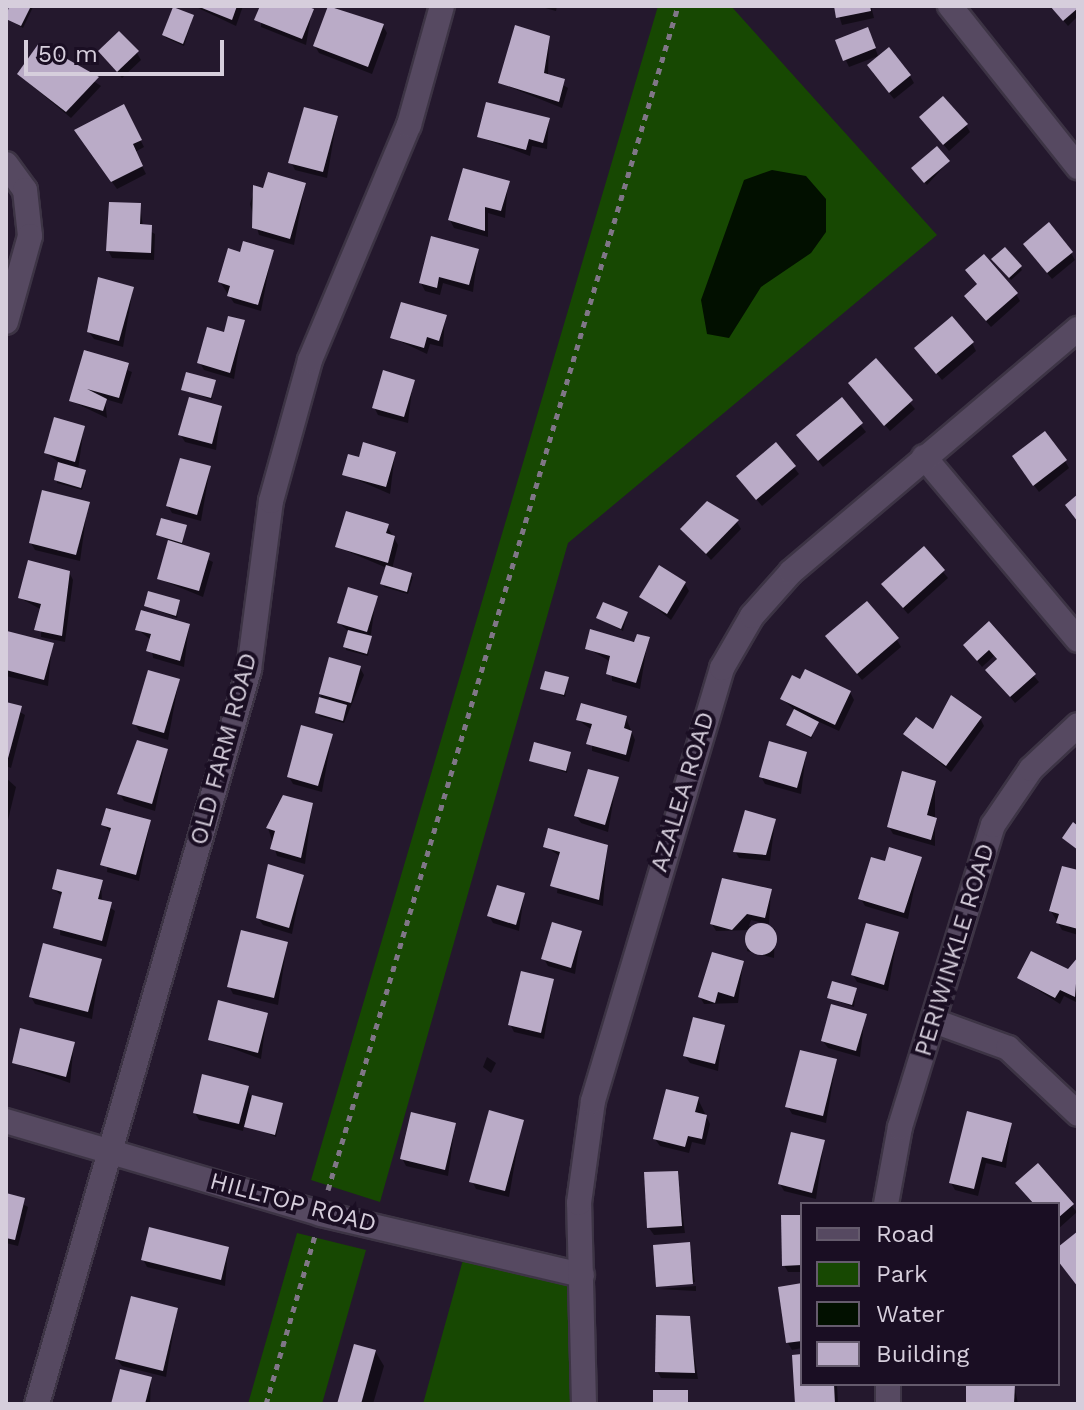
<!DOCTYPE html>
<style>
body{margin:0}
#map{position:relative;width:1084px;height:1410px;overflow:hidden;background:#24182d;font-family:"Work Sans",sans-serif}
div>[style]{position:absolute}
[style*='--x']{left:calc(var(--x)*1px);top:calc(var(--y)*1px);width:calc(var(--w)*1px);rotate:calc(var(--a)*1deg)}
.green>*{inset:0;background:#174802}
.water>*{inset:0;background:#021000}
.shadow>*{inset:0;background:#0007}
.building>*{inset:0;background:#baabc7}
.round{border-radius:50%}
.path>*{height:5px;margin-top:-2.5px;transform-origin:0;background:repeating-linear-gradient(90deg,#807687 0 6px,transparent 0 12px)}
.roads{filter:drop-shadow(2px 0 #3d3445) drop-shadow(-2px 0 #3d3445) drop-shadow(0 2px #3d3445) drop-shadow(0 -2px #3d3445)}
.minor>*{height:24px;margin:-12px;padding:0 12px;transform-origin:12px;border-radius:12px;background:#564961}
span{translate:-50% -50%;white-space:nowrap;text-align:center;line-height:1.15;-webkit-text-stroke:8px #1a0e23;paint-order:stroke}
.street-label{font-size:24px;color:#d6cedc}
.frame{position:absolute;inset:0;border:8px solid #d6cedc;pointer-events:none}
.legend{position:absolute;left:800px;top:1202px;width:260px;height:184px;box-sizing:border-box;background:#1a0e23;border:2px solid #655b6d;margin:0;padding:10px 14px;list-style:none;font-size:24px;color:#d6cedc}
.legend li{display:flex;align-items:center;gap:16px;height:40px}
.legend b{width:40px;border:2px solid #655b6d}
.scale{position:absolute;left:24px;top:40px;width:200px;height:36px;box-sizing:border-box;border:4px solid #d6cedc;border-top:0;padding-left:10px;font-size:24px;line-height:28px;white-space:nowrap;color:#d6cedc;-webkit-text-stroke:6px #1a0e23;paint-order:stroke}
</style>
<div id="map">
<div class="green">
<i style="clip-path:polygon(658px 6px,731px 6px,937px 235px,568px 543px,380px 1202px,311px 1180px)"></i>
<i style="clip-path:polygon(297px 1233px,366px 1250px,322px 1404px,248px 1404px)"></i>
<i style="clip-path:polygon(466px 1249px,582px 1275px,584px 1404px,423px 1404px)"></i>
</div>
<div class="water">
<i style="clip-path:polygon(772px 170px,806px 176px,826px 199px,826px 232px,811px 253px,761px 287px,729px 338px,707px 334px,701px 300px,744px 180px)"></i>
</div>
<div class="shadow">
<i style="clip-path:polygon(11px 6px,33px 7px,23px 28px,6px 18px)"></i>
<i style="clip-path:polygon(194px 6px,243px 6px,236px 26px)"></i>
<i style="clip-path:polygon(262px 6px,312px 10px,306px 45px,261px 27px)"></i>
<i style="clip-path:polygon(330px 6px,383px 26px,387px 33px,372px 74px,319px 53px,315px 46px)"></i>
<i style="clip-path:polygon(538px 6px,557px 6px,556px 11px)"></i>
<i style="clip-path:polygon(836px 6px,871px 6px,874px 18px,842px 25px)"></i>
<i style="clip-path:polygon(1051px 6px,1078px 6px,1078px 16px,1068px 26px)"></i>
<i style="clip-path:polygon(193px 17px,184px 46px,166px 38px,164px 35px)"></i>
<i style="clip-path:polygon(871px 36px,878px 56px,849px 67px,837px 41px)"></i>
<i style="clip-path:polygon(549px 38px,548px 76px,568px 88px,562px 108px,500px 83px)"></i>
<i style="clip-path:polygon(40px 46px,101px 86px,71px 118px,19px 75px)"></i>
<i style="clip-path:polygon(100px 52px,137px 53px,141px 60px,122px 78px)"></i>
<i style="clip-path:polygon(873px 73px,910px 76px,914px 83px,894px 99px)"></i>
<i style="clip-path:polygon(127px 114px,144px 147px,135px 152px,146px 174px,117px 189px,80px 137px)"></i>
<i style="clip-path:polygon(337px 118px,327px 178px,295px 170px,291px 162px)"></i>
<i style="clip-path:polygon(549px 119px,547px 149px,532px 146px,530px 156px,479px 137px)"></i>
<i style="clip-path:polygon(926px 125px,966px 125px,970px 132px,949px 151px)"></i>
<i style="clip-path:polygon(948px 162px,927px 185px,915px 171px)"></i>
<i style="clip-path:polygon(508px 183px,505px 218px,488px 213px,488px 237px,454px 228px,450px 220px)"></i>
<i style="clip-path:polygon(305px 184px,294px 245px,259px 235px,250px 204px,255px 188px)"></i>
<i style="clip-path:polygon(140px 205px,143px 227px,155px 234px,154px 260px,112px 258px,108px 250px)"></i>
<i style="clip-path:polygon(478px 251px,473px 292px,443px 283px,440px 295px,425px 291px,421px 283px)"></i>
<i style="clip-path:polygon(1029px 251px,1071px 253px,1075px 260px,1052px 279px)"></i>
<i style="clip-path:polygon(272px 252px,261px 311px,234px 303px,220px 282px,242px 254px)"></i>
<i style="clip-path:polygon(995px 262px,1020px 267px,1022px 270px,1011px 280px)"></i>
<i style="clip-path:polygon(133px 289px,123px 347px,94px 339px,89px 332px)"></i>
<i style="clip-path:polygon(1016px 294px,1020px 301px,991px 327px,970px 303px)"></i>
<i style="clip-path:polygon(445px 317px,443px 347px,430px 344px,427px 354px,393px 338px)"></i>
<i style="clip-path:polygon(243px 322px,234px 379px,204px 370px,200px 363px)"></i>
<i style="clip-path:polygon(972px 343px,976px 351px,942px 380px,917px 349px)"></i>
<i style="clip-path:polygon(85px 353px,132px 372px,122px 404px,105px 399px,107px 418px,71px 401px)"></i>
<i style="clip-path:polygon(876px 361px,915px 409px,890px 431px,850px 384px)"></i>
<i style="clip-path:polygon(413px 381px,408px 423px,378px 415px,374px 407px)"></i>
<i style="clip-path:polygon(214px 382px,212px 400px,183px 389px)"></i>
<i style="clip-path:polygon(841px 400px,866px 432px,823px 467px,803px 442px)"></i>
<i style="clip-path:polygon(221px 408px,216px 450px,185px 442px,180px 434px)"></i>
<i style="clip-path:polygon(84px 427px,78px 470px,86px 475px,82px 490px,57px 483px,60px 463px,46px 453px)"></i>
<i style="clip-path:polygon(776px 444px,799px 474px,762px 506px,738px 477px)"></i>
<i style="clip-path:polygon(395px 453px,390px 494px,344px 474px,360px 459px)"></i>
<i style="clip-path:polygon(1065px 461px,1069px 468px,1039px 492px,1018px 464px)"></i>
<i style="clip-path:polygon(210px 468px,201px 521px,172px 513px,168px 506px)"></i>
<i style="clip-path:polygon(88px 503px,80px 561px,35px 550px,31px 543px)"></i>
<i style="clip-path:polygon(737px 522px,741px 529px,711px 560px,683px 529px)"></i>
<i style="clip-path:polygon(387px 526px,398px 545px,392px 569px,413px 577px,408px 594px,384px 587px,387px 568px,337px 547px)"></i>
<i style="clip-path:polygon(186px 527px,182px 547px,213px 562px,203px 597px,159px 579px,170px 541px,158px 535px)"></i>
<i style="clip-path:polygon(924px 549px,948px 578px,908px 614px,888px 591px)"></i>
<i style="clip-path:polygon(69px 572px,73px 580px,65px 642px,41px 637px,42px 610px,20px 598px)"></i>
<i style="clip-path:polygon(685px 584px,689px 591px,671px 620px,642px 597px)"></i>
<i style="clip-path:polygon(376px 597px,368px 656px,346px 650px,349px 632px,339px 623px)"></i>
<i style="clip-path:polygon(179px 602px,177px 618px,146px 606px)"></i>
<i style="clip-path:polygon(627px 614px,623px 631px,598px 618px)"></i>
<i style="clip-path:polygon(988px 624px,1039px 682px,1015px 703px,988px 670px,998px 661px,994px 656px,982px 667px,965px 645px)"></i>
<i style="clip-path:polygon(189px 625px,184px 667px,153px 658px,151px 640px,137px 629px)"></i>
<i style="clip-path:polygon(9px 633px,52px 644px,48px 686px,6px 676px)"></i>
<i style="clip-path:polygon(648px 639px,640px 689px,612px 681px,611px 662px,587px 648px)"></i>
<i style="clip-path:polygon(897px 640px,901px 647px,862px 680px,832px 644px)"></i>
<i style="clip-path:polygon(360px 668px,364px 675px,344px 723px,319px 716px,321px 694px)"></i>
<i style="clip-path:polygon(568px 679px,565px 697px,543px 688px)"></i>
<i style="clip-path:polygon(179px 680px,168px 740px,139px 731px,135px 724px)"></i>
<i style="clip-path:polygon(850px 692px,854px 700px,839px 731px,815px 720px,812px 739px,788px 725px,796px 711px,782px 699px)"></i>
<i style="clip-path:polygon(6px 704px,25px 715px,11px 768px,6px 766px)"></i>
<i style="clip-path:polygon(626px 718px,635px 740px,629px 762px,592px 751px,592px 730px,578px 720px)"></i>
<i style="clip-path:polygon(980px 718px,984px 726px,951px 772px,905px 734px)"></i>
<i style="clip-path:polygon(332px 735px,322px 792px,293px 784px,289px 777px)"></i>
<i style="clip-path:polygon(167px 751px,155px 811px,124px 801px,120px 794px)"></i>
<i style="clip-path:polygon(806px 753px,801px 794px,765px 784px,761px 777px)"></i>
<i style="clip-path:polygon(569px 754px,567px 773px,532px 760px)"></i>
<i style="clip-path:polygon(6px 778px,16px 787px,6px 828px)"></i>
<i style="clip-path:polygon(617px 779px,608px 832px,581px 823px,576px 816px)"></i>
<i style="clip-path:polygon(935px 783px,935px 846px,893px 834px,889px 827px)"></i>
<i style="clip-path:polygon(312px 805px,305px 864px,277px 856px,268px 828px)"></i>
<i style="clip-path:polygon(775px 821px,770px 861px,739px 858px,735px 851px)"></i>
<i style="clip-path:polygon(150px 822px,139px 881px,107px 872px,111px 833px,104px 825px)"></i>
<i style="clip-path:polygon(545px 846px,607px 847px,603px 906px,557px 893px,561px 857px)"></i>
<i style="clip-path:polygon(920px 859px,908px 919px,865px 906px,861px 899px,886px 864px)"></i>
<i style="clip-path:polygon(1078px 872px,1078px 935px,1062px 930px,1051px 911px)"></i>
<i style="clip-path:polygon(303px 877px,292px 934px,263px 925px,258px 918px)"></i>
<i style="clip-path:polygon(101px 882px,102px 902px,115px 911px,106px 947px,60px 935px,63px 897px,54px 889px)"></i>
<i style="clip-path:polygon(771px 891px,769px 924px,751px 920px,749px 926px,775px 929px,774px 958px,747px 951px,750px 930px,716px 931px,712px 924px)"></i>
<i style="clip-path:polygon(524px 895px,519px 931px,493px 923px,489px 916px)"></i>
<i style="clip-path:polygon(581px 933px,575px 974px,548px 966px,544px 959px)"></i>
<i style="clip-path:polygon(898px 934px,888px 991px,857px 982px,853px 975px)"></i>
<i style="clip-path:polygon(287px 943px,278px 1005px,233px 994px,229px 986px)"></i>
<i style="clip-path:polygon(101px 960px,92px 1019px,35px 1004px,31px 997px)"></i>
<i style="clip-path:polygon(1078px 960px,1078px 1003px,1064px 996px,1060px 1004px,1019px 978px,1069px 972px)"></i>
<i style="clip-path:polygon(743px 963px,738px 1003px,704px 1004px,700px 997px)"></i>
<i style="clip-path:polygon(553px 981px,544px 1039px,514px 1032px,510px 1024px)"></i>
<i style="clip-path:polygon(856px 990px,854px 1007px,829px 998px)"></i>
<i style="clip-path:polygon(267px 1014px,261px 1059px,210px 1040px)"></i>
<i style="clip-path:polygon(865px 1015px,860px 1057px,828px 1048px,823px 1041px)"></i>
<i style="clip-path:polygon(723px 1026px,718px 1071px,690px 1063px,685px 1056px)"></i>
<i style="clip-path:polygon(74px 1043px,70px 1083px,14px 1063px)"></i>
<i style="clip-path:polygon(487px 1057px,496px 1063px,491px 1073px,483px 1067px)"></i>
<i style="clip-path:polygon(836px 1061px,826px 1123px,792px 1114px,788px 1107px)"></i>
<i style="clip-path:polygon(247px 1088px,251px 1097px,282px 1105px,276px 1137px,244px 1124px,243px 1131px,199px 1120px,195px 1113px)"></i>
<i style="clip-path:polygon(698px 1099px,710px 1124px,705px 1145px,692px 1142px,689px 1153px,660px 1146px,655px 1139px)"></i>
<i style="clip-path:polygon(522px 1121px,509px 1197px,476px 1189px,472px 1181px)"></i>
<i style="clip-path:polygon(455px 1125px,448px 1176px,406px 1166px,402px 1158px)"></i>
<i style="clip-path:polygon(1011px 1125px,1006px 1168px,986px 1163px,978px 1196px,955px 1190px,951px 1183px)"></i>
<i style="clip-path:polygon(824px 1142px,816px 1199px,784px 1191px,780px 1184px)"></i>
<i style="clip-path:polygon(1038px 1166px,1077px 1212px,1058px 1229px,1058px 1204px,1034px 1204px,1022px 1190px)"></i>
<i style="clip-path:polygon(677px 1173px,685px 1233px,654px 1235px,649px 1228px)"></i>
<i style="clip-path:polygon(6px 1195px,28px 1207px,18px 1246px,6px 1243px)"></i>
<i style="clip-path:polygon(802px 1217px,802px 1272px,788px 1272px,784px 1265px)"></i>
<i style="clip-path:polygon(689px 1244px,695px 1282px,658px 1287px,655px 1247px)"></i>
<i style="clip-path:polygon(228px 1249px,225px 1286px,147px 1267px,143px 1259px)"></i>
<i style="clip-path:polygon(802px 1285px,802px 1348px,792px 1350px,788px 1343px)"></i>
<i style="clip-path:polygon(696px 1286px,696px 1291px,659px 1289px)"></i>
<i style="clip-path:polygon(177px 1310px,166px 1377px,122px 1366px,117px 1359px)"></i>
<i style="clip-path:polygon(688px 1318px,698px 1379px,661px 1378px,657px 1371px)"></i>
<i style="clip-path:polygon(375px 1351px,384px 1366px,373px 1404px,339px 1404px)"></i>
<i style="clip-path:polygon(802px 1356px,802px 1384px,837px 1384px,838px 1404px,797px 1404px)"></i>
<i style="clip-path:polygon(151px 1379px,150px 1404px,113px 1404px)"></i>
<i style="clip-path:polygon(968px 1384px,1014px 1384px,1018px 1404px,968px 1404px)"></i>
</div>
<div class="building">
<i style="clip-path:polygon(9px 6px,31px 6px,21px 26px,6px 19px)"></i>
<i style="clip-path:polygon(197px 6px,237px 6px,232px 20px)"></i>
<i style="clip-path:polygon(260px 6px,306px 6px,314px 9px,302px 39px,254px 20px)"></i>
<i style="clip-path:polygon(328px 6px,384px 24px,368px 67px,313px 46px)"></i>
<i style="clip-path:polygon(834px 6px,870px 6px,871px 11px,836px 18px)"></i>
<i style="clip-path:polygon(1050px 6px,1078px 6px,1078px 8px,1063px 21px)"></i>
<i style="clip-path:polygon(173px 7px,194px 15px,183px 44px,162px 35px)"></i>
<i style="clip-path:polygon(515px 25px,550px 36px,544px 73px,565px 79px,559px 102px,498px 83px)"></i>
<i style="clip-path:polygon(868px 27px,876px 48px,843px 61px,835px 40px)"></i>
<i style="clip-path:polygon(119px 31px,139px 51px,117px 72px,98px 51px)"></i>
<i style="clip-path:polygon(39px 43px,99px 77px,66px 112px,17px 74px)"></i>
<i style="clip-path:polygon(889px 47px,911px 75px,889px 93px,867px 65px)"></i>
<i style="clip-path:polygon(943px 96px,968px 124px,943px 145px,919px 117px)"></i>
<i style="clip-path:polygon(486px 102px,550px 118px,543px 143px,529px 139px,526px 150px,477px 137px)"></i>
<i style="clip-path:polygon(124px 104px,142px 140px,133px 144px,143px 166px,111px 182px,74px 130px)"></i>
<i style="clip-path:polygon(304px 107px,338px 116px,323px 172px,288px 163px)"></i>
<i style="clip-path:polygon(937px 146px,950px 161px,924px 183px,911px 168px)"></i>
<i style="clip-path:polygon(463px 168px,510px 181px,501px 211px,485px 207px,485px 231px,448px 220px)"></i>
<i style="clip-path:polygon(268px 172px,306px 183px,290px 239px,252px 228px,253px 185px,263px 188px)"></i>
<i style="clip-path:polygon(109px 202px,141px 203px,140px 224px,152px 225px,151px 253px,106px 251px)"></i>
<i style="clip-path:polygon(1049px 222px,1073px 252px,1047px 273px,1023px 244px)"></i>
<i style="clip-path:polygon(431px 236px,479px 249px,469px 285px,439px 277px,437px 288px,419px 283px)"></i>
<i style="clip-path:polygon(243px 241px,274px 250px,258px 305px,227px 296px,230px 286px,218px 282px,228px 248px,240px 252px)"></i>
<i style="clip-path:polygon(1005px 247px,1022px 266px,1009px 278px,991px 259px)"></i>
<i style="clip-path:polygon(984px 254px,1018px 293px,986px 321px,964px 296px,977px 284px,965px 270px)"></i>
<i style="clip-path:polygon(98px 277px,134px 287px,119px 341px,87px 332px)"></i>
<i style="clip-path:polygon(401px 302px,447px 315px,439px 341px,427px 337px,424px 348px,390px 338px)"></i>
<i style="clip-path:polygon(228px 316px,245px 320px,230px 373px,197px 363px,207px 327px,224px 332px)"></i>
<i style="clip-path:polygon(952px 316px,974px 342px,936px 374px,914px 348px)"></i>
<i style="clip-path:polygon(84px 350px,129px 363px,119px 398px,87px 389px,107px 399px,103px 411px,69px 401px)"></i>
<i style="clip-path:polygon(876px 358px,913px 400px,884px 426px,848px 383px)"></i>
<i style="clip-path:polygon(383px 370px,415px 380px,404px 417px,372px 408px)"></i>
<i style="clip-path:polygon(186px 372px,216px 380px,211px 398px,181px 390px)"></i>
<i style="clip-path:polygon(189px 397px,222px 406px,212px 444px,178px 435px)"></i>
<i style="clip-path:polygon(842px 397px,863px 423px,818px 461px,796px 435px)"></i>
<i style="clip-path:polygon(54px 417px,85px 426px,75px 462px,44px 453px)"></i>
<i style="clip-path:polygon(1045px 431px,1067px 460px,1033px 486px,1012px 456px)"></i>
<i style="clip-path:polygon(363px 442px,396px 452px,386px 487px,342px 475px,348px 454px,359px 457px)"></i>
<i style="clip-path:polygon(776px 442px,796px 466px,756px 500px,736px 476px)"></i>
<i style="clip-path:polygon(180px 458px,211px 466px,197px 515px,166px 506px)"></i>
<i style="clip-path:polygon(58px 462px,86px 470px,81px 488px,54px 480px)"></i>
<i style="clip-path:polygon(42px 490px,90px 502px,76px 555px,29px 543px)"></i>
<i style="clip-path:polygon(1078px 494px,1078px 522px,1065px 505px)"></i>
<i style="clip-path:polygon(707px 501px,739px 520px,706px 554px,680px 529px)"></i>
<i style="clip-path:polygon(346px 511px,389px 524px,386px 533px,395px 536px,388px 563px,335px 547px)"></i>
<i style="clip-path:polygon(161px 518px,187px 525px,182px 543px,156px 535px)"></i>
<i style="clip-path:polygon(168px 540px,210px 553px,199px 591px,157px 579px)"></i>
<i style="clip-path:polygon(924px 546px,945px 570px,903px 608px,881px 584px)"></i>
<i style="clip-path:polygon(28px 560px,70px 571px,62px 636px,34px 630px,41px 604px,18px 598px)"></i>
<i style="clip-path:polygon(386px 565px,412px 573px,407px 592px,380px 584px)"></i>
<i style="clip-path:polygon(659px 565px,686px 582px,667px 614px,639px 597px)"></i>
<i style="clip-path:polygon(348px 587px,378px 596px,367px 632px,337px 623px)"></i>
<i style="clip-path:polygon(148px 591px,180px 600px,176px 616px,144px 606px)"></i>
<i style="clip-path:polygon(867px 601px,899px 638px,857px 674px,825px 636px)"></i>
<i style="clip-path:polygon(603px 602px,628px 612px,621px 629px,596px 618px)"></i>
<i style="clip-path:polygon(141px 610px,190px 624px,180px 661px,146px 651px,151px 634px,135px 630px)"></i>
<i style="clip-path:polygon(989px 621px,1036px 674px,1010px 697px,985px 670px,997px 659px,989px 650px,977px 661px,963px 645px)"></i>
<i style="clip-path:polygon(590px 629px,634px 642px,637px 634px,650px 637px,636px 683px,606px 674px,610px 656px,585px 649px)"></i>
<i style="clip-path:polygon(348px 630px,372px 636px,367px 654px,343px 647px)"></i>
<i style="clip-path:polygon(7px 631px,54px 643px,44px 680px,6px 670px)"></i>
<i style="clip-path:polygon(329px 657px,361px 666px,351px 703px,319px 694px)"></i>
<i style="clip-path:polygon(805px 669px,851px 691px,835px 725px,780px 699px,792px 675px,800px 679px)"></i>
<i style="clip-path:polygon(148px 670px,180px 679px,164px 733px,132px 724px)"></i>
<i style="clip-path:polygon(545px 671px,569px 677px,564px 695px,540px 689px)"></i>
<i style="clip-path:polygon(951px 695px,982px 717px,946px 766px,903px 734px,916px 717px,933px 729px)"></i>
<i style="clip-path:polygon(319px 697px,347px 705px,343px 721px,315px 713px)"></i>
<i style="clip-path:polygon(6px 702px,22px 706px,7px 762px,6px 762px)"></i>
<i style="clip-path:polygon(581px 703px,627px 716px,624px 728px,632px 731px,626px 755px,586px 744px,592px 724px,576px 720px)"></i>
<i style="clip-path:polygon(794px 709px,819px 722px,811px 737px,786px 725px)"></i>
<i style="clip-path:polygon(301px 725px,333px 734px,318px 786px,287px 777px)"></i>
<i style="clip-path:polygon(137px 740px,168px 749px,152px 804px,117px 794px)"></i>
<i style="clip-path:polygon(769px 741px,807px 752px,797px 788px,759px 777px)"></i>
<i style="clip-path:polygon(534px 742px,571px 752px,566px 771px,529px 761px)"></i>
<i style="clip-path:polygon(588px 769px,619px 777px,605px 825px,574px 816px)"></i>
<i style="clip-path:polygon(902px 771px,936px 781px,927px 815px,937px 818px,931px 840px,887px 827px)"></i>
<i style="clip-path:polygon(283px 795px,313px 803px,301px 858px,270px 849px,275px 831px,266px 828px)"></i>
<i style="clip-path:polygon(106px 808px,151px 820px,136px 875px,100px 865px,111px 828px,101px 825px)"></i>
<i style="clip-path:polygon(745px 810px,776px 819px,766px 855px,733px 852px)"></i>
<i style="clip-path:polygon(1073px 822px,1078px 826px,1078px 850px,1062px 838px)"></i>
<i style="clip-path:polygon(548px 828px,608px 845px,599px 900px,550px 886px,560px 852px,543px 847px)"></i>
<i style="clip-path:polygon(889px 847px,922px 857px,904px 913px,858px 899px,871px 857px,885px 861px)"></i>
<i style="clip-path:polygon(268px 864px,304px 875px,289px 928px,256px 918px)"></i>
<i style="clip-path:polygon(1062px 866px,1078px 870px,1078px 929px,1056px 923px,1059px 914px,1049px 911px)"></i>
<i style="clip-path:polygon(57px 869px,103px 880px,98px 899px,112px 902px,102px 941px,53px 928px,62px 892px,52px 889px)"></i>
<i style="clip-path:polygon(722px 878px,772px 889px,765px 918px,747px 914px,732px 930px,710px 924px)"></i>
<i style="clip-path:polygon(497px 885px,525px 893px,516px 925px,487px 916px)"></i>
<i style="clip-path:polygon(552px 922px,582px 931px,571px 968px,541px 959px)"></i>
<i style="clip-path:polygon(866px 923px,899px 932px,884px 985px,851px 975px)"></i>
<i class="round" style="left:745px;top:923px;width:32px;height:32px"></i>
<i style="clip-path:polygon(241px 930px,288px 942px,274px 998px,227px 987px)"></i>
<i style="clip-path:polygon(43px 943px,102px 959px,88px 1012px,29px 997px)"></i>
<i style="clip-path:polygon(1031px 951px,1068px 969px,1078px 957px,1075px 997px,1060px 990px,1055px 998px,1017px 978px)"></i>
<i style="clip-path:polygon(712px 952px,744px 961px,734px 997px,718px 992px,715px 1003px,698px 997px)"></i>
<i style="clip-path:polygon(521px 971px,554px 979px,541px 1033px,508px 1025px)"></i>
<i style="clip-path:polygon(832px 981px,857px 988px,852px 1005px,827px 998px)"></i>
<i style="clip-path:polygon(218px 1000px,268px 1013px,258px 1053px,208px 1040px)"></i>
<i style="clip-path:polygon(831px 1004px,867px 1014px,856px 1051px,821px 1041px)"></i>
<i style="clip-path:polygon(693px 1017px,725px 1025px,715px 1064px,683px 1056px)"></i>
<i style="clip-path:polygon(20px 1028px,75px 1042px,66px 1077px,12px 1063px)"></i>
<i style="clip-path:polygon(800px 1050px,837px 1059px,823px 1116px,785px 1107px)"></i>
<i style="clip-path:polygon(202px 1074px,249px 1086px,239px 1124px,193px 1113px)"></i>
<i style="clip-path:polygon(666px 1089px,699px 1097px,695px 1112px,707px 1115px,702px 1139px,688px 1136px,685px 1147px,653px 1139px)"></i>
<i style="clip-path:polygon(252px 1095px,283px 1103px,275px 1135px,244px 1127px)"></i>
<i style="clip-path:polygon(489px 1110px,524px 1120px,505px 1191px,469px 1182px)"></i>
<i style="clip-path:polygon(967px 1111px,1012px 1123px,1002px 1162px,982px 1157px,974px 1189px,949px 1183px)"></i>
<i style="clip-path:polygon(411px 1112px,456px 1123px,445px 1170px,400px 1159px)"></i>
<i style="clip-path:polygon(791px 1132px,825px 1140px,812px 1193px,778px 1184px)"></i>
<i style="clip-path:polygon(1038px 1163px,1074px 1204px,1058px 1218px,1058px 1204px,1034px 1204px,1015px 1183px)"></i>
<i style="clip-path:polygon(678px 1171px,682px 1226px,647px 1228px,644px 1172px)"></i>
<i style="clip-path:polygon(6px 1193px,25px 1198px,15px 1240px,6px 1238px)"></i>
<i style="clip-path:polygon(781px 1215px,802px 1215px,802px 1265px,782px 1266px)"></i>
<i style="clip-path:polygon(149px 1227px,229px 1247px,221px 1280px,141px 1260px)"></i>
<i style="clip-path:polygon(1078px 1231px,1078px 1287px,1058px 1261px,1058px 1247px)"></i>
<i style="clip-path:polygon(690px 1242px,693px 1284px,656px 1287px,653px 1245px)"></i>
<i style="clip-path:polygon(802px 1283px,802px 1341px,786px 1343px,778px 1287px)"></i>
<i style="clip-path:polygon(131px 1296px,178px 1308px,163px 1371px,115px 1359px)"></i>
<i style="clip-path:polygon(656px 1315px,690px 1316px,695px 1373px,655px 1372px)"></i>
<i style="clip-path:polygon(354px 1344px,376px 1350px,361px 1404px,337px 1404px)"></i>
<i style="clip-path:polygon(802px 1354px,802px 1384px,834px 1384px,835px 1404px,795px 1404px,792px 1355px)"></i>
<i style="clip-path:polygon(120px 1369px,152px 1377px,145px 1404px,111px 1404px)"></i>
<i style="clip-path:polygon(966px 1384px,1015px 1384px,1014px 1404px,966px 1404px)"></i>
<i style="clip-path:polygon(653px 1390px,688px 1390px,688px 1404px,653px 1404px)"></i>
</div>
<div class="path">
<i style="--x:328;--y:1190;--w:1235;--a:-73.53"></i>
<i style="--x:266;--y:1404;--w:176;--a:-73.8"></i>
</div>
<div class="roads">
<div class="minor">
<i style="--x:950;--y:6;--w:206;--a:51.5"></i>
<i style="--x:6;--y:164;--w:32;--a:54"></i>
<i style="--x:25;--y:190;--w:46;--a:83.8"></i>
<i style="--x:30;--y:236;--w:89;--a:105.6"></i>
<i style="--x:924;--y:457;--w:239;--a:49.9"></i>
<i style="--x:934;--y:1021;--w:79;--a:20"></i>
<i style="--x:1008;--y:1048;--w:96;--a:43.3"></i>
<i style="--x:6;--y:1121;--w:328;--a:16.4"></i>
<i style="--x:321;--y:1214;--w:268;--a:13.2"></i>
<i style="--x:886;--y:1204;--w:78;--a:-79.7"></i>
<i style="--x:900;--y:1127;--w:316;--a:-72.9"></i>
<i style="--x:993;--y:825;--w:68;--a:-55.8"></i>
<i style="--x:1031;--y:769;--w:64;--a:-43.1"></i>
<i style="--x:888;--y:1384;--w:20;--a:90"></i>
<i style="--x:37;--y:1404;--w:764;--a:-73.89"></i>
<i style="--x:249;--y:670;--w:170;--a:-82.6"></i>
<i style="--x:271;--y:501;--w:146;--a:-74.5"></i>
<i style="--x:310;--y:360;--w:255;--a:-67.2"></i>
<i style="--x:409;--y:125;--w:123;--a:-74.5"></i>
<i style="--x:584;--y:1404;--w:201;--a:-91.4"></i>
<i style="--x:579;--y:1203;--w:103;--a:-82.2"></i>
<i style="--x:593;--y:1101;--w:452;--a:-73.4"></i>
<i style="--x:722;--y:668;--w:60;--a:-60"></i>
<i style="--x:752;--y:616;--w:59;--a:-48.4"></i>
<i style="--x:791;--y:572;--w:376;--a:-40.3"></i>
</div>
</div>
<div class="street-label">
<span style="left:224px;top:749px;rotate:-75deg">OLD FARM ROAD</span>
<span style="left:683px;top:792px;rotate:-73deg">AZALEA ROAD</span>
<span style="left:955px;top:950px;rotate:-73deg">PERIWINKLE ROAD</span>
<span style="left:293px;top:1203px;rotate:15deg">HILLTOP ROAD</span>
</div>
<div class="frame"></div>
<ul class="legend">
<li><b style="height:10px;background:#564961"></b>Road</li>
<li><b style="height:22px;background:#174802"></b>Park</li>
<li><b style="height:22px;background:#021000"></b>Water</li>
<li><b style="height:22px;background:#baabc7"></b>Building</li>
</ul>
<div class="scale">50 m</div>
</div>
